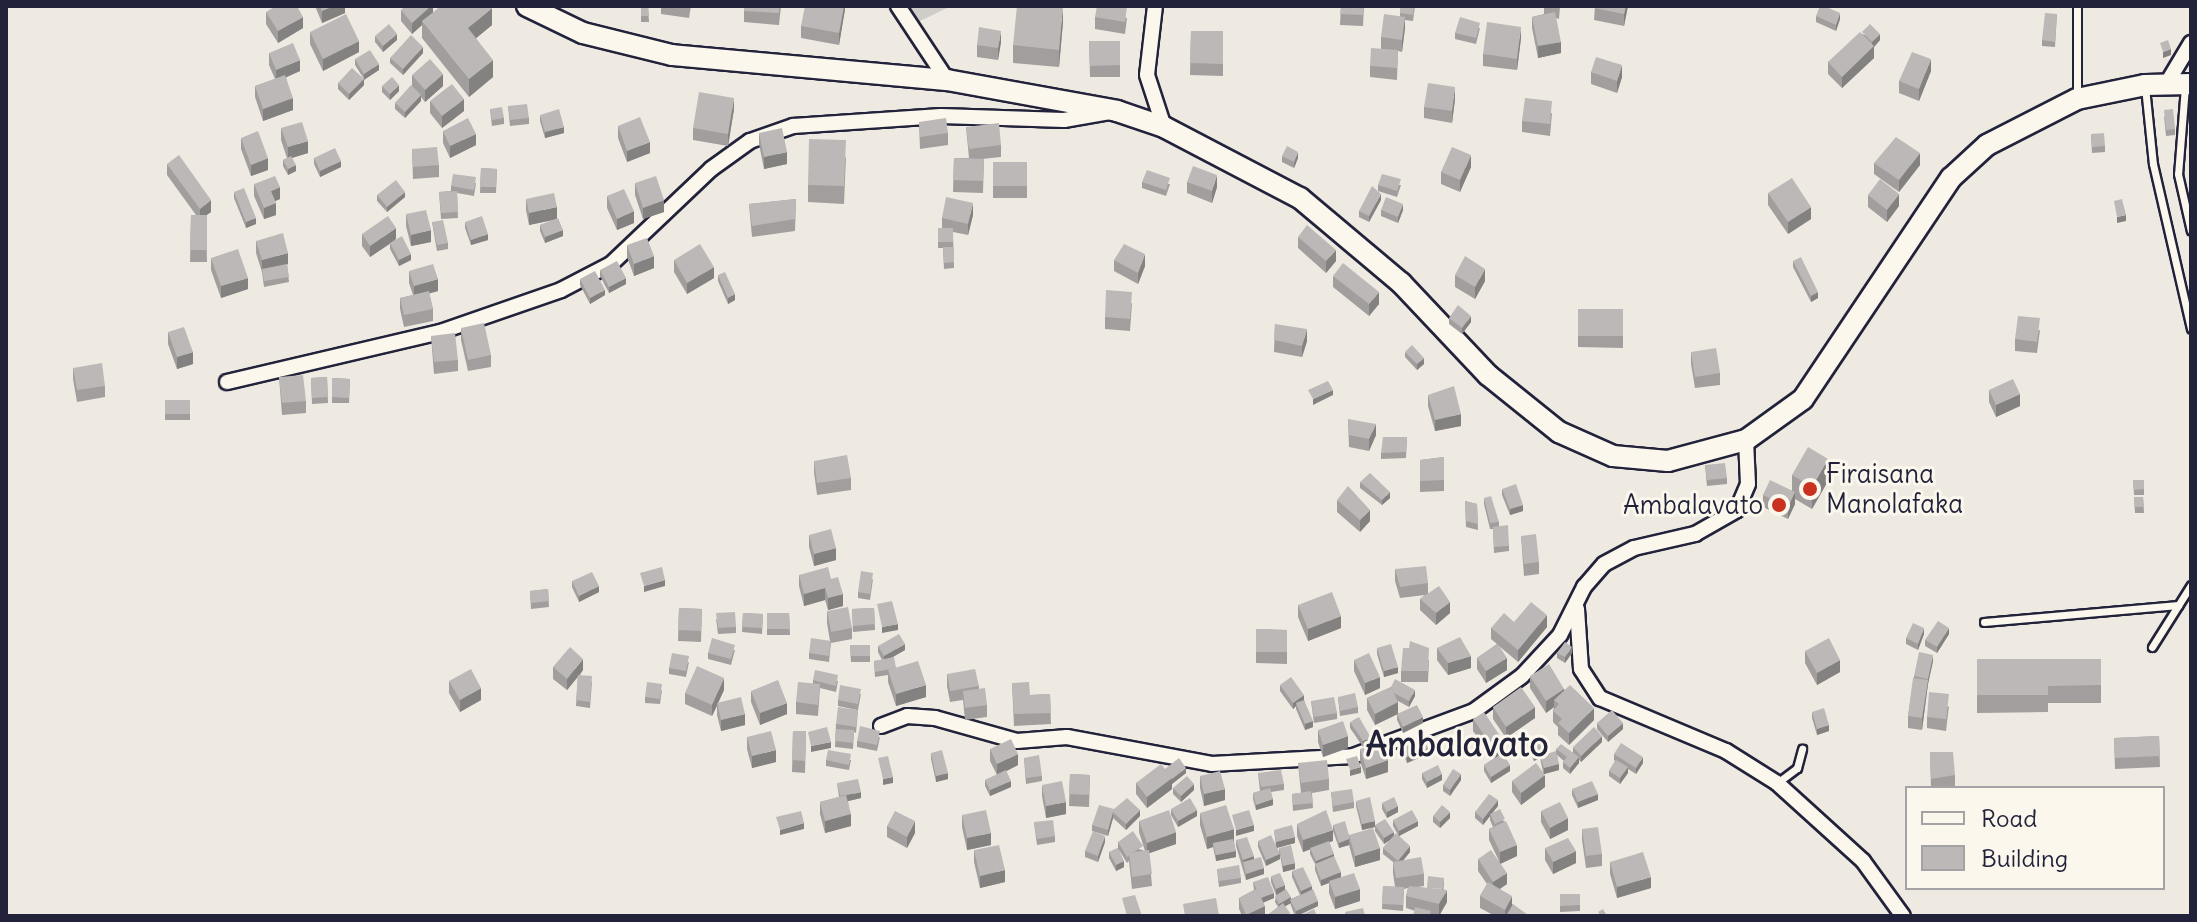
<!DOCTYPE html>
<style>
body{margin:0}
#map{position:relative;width:2197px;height:922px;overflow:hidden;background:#eeeae2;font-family:Delius,sans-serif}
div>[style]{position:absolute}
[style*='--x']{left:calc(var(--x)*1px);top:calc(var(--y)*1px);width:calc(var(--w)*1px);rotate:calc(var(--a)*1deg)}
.green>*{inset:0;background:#d0cdc9}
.roads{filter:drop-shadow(2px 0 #22223b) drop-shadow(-2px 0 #22223b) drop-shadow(0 2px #22223b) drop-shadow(0 -2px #22223b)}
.lane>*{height:7px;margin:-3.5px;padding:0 3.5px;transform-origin:3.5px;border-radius:3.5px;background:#fbf7ec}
.street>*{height:14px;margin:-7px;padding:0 7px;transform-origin:7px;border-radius:7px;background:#fbf7ec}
.secondary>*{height:20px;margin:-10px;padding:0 10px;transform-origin:10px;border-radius:10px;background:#fbf7ec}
.wall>*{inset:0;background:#a29e9e}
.shaded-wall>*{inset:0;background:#848181}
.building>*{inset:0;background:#bcb8b8}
.dots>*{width:22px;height:22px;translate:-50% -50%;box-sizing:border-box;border:4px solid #fbf7ec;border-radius:50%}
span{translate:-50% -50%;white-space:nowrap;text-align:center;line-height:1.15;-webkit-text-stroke:6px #fbf7ec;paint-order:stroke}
.poi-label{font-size:26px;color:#22223b}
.left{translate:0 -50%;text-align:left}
.right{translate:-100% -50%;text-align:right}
.district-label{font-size:34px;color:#22223b;font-weight:700}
.frame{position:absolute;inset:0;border:8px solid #22223b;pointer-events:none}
.legend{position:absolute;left:1905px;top:786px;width:260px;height:104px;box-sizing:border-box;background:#fbf7ec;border:2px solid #a4a2a5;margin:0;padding:10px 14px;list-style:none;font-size:24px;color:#22223b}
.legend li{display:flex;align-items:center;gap:16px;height:40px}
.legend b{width:40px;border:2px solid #a4a2a5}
</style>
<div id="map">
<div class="green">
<i style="clip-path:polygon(898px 6px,951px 6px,912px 25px)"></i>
</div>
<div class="roads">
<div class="lane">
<i style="--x:2185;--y:86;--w:88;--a:94.5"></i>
<i style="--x:2178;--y:174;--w:58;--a:77.2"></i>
<i style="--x:2145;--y:87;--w:77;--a:84.1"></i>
<i style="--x:2153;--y:164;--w:169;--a:77"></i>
<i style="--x:2077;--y:97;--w:91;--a:-90"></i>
<i style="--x:1984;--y:622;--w:195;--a:-5"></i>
<i style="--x:2152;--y:647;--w:73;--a:-57.8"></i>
<i style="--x:1777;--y:783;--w:25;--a:-37"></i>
<i style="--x:1797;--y:768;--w:20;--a:-75"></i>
</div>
<div class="street">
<i style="--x:898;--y:6;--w:89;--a:56.5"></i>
<i style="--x:1155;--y:6;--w:69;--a:96.6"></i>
<i style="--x:1147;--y:75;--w:55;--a:71.9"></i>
<i style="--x:2167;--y:83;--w:47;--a:-59"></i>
<i style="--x:227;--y:382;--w:219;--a:-13.2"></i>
<i style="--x:440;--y:332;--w:128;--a:-19.1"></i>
<i style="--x:561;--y:290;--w:56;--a:-27.5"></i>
<i style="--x:611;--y:264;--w:138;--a:-43.5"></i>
<i style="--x:711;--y:169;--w:48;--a:-35.7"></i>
<i style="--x:750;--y:141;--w:46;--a:-19.2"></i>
<i style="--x:793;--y:126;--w:148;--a:-3.9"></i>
<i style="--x:941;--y:116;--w:123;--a:1.9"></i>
<i style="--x:1064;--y:120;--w:42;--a:-9.7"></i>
<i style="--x:1577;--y:609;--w:60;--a:86.2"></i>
<i style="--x:1581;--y:669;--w:35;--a:57"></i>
<i style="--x:1600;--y:698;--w:137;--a:22.8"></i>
<i style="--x:1726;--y:751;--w:60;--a:32.1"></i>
<i style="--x:1777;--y:783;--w:116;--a:42.2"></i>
<i style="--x:1863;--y:861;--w:68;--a:54"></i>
<i style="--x:881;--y:726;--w:28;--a:-21"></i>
<i style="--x:907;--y:716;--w:28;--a:4"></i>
<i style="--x:935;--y:718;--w:85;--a:15.7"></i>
<i style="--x:1017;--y:741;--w:50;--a:-4.6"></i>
<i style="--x:1067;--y:737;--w:147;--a:10.5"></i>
<i style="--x:1212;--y:764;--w:141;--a:-3.2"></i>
<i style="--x:1353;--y:756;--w:129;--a:-20.4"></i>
<i style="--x:1474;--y:711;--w:59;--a:-36.1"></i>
<i style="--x:1522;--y:676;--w:56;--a:-47.2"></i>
<i style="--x:1560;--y:635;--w:54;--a:-63.4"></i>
<i style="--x:1584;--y:587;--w:30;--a:-49"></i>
<i style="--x:1604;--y:564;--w:34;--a:-28"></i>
<i style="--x:1634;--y:548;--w:63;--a:-12.9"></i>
<i style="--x:1695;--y:534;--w:48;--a:-29.7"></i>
<i style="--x:1737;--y:510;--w:28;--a:-67"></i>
<i style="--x:1748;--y:484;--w:44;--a:-92.6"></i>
</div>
<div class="secondary">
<i style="--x:527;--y:6;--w:62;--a:25.7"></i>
<i style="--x:583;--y:33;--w:92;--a:13.9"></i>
<i style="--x:672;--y:55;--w:276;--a:5.2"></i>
<i style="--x:947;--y:80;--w:173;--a:10.3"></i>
<i style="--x:1117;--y:111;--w:50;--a:18.8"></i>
<i style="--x:1164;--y:127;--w:153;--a:27.6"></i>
<i style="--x:1300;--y:198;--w:132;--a:40.1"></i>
<i style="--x:1401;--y:283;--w:127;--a:46.6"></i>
<i style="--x:1488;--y:375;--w:91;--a:38.8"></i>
<i style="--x:1559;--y:432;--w:59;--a:24"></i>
<i style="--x:1613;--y:456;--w:55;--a:5.2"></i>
<i style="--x:1668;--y:461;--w:81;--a:-15.1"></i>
<i style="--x:1746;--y:440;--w:70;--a:-35.7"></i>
<i style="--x:1803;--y:399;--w:266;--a:-56.2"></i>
<i style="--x:1951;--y:178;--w:49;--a:-42.5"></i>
<i style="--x:1987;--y:145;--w:101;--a:-27.1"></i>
<i style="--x:2077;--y:99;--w:69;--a:-11.6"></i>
<i style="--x:2145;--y:85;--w:46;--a:-1.2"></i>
</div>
</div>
<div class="wall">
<i style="clip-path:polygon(315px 6px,345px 6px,345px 13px,322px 23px)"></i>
<i style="clip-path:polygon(433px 6px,433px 12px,492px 25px,476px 38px,493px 77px,469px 97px,422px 38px,422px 25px,412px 34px,401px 21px,401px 10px)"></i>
<i style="clip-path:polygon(641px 6px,648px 6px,649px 22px,641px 22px)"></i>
<i style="clip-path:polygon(661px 6px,691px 6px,689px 18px,661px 14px)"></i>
<i style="clip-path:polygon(744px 6px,781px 6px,779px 25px,744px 22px)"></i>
<i style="clip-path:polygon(845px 6px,839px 45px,801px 38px,801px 26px)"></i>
<i style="clip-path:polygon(1341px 6px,1364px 6px,1363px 26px,1340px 25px)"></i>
<i style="clip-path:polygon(1400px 6px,1415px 6px,1413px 21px,1405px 20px,1402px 52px,1398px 51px,1397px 80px,1370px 77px,1370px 66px,1381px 49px,1381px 37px,1400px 17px)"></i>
<i style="clip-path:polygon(1544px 6px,1582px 6px,1582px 8px,1560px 7px,1559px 19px,1556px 18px,1561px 53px,1538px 58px,1532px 28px,1532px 17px,1544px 14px)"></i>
<i style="clip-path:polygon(1595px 6px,1628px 6px,1624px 26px,1594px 20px)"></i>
<i style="clip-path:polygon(266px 12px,303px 28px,278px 43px,266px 24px)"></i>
<i style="clip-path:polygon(2057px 14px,2055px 47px,2042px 46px,2042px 40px)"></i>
<i style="clip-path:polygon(1816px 16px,1840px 19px,1836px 31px,1816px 22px)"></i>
<i style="clip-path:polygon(1095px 17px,1127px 18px,1125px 34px,1095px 29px)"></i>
<i style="clip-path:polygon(1063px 22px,1059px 67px,1013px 63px,1013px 45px)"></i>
<i style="clip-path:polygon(1480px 28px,1476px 44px,1455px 39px,1455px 33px)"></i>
<i style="clip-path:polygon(1191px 31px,1223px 31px,1223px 76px,1190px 75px)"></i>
<i style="clip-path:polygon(310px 32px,359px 52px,323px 71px,310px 44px)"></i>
<i style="clip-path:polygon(1862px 34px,1880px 40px,1874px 47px,1874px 58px,1842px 88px,1828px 74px,1828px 62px)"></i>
<i style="clip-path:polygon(375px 36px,397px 40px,383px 52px,375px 42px)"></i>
<i style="clip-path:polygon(1521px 38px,1517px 70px,1483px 66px,1483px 54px)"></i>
<i style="clip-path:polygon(1089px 41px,1120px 41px,1120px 77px,1090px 77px)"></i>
<i style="clip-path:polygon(1001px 42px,998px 60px,977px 57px,977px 45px)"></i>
<i style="clip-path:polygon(269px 53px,300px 71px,286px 77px,293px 110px,263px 121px,255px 97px,255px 86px,275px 79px,269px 65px)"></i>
<i style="clip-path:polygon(423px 53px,403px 75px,390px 63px,390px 58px)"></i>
<i style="clip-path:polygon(355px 59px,379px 70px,364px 79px,364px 85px,349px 100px,338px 89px,338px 83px,364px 79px,355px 65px)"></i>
<i style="clip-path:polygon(1931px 71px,1919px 101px,1899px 93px,1899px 81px)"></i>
<i style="clip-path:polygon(1591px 72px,1622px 77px,1617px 93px,1591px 84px)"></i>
<i style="clip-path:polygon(412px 75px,443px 86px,425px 102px,421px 97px,421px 101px,405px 118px,395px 109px,395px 103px,412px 86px)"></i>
<i style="clip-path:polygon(382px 86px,399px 91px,390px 100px,382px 92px)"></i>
<i style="clip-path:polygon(1455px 99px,1452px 123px,1424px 118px,1424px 107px)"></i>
<i style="clip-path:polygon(430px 101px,464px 111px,442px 128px,430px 113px)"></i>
<i style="clip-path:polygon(508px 106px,529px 118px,529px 124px,510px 126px)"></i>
<i style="clip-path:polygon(490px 109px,504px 118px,504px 124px,492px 126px)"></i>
<i style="clip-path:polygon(734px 109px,728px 146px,693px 140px,693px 128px)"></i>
<i style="clip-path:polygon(1552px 113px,1550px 136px,1522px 132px,1522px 121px)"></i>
<i style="clip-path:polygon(540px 115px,564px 133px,545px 138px,540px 121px)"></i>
<i style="clip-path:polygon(2164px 116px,2175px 129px,2175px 135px,2166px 136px)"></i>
<i style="clip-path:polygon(919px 122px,948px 133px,948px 145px,920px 149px)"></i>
<i style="clip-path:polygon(618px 126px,650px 153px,627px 162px,618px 138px)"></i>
<i style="clip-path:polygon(966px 127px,1001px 145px,1001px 157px,982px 159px,984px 159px,983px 193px,953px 192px,954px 158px,969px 158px)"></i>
<i style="clip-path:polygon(281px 128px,308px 153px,292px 158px,296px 171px,288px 175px,283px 166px,283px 160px,287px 158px,281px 140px)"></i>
<i style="clip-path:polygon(443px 131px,476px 145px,450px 158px,443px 143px)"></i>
<i style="clip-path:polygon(759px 133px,787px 164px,764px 169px,759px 144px)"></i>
<i style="clip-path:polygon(2091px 134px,2105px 146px,2105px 152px,2092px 153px)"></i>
<i style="clip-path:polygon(241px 138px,268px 170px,251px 176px,241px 149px)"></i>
<i style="clip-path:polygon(412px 149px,439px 165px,439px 177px,413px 179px)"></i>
<i style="clip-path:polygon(1282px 156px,1298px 158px,1294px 168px,1282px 162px)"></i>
<i style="clip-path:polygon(846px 157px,844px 204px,808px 202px,808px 185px)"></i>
<i style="clip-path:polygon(314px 158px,341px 167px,320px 177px,314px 164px)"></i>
<i style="clip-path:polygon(993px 162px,1027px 162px,1027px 198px,993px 198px)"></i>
<i style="clip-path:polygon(1874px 163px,1920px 165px,1899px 192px,1874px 174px)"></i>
<i style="clip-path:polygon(167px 164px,211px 212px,206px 215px,207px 262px,190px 262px,191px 215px,196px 215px,167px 175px)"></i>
<i style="clip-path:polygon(1471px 167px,1460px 192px,1441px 184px,1441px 172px)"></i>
<i style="clip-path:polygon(481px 168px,497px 169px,496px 193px,480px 193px)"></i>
<i style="clip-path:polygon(1142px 182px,1170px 184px,1166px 196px,1142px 188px)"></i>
<i style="clip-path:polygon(1187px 182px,1217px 187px,1212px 203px,1187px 193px)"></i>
<i style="clip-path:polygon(476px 183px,474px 196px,457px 193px,458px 218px,441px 219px,439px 192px,451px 191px,451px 186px)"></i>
<i style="clip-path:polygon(635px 183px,664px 212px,643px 219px,635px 195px)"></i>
<i style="clip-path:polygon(254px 184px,280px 199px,275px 201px,276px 215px,264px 219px,254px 196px)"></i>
<i style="clip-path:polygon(1378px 185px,1401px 185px,1397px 197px,1378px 191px)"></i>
<i style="clip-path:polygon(234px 192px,256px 224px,246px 228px,234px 198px)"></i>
<i style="clip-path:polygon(1768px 193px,1811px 219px,1788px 234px,1768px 205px)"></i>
<i style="clip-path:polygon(377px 195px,405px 197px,387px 212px,377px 201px)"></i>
<i style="clip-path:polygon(1868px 195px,1899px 206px,1887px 222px,1868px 207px)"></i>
<i style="clip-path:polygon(607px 196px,634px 223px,617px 230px,607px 208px)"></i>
<i style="clip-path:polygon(526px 199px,557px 218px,563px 236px,545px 243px,540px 231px,540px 225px,554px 220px,529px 225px,526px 210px)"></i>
<i style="clip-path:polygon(796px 199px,795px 231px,752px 237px,749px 204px)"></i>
<i style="clip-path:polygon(1381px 200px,1369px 222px,1359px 217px,1359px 211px)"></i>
<i style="clip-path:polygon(1381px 210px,1403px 210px,1398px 223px,1381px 216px)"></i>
<i style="clip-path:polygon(406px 214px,431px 242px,411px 246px,406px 226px)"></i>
<i style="clip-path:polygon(973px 215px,968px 235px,953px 232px,954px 268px,944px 269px,943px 248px,938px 248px,938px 228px,942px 228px,942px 218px)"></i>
<i style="clip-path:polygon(432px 222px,448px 243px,448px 249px,437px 251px)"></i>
<i style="clip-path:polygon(465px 222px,488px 240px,471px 245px,465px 228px)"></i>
<i style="clip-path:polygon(362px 234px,396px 240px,411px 260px,399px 266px,390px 249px,390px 244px,370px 257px,362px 246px)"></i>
<i style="clip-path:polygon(1298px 237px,1336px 261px,1326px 273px,1298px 248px)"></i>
<i style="clip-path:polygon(256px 241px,288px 264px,287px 265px,289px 282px,264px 287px,262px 272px,256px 253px)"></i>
<i style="clip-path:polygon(627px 245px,654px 268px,634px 276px,627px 257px)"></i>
<i style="clip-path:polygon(211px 258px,248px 289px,221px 298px,211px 270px)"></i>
<i style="clip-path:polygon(674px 260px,714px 278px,687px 294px,674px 272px)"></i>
<i style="clip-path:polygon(1114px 260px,1145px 266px,1138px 284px,1114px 271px)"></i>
<i style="clip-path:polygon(1793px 261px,1818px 298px,1811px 302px,1793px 267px)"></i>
<i style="clip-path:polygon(600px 270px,626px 284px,609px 293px,600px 276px)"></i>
<i style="clip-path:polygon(409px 271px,438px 291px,429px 293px,433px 309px,433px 321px,404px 327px,400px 309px,400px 298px,413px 295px,409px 283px)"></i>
<i style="clip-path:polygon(718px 275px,735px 300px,728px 304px,718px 281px)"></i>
<i style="clip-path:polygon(1455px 275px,1485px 281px,1475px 299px,1455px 287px)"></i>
<i style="clip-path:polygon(1333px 276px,1379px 304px,1369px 316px,1333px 287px)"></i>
<i style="clip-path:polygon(580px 279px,605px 295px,590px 304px,580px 285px)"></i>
<i style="clip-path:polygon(1132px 303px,1130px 331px,1105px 329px,1105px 317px)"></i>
<i style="clip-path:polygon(1578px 309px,1623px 309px,1623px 348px,1578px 347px)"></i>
<i style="clip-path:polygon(1449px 318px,1471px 322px,1462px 334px,1449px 324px)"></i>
<i style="clip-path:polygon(1275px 324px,1307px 341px,1302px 357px,1274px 352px)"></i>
<i style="clip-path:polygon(461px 328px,491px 355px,491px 367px,468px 371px,461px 340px)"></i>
<i style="clip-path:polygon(2040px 330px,2037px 353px,2015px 351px,2015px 339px)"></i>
<i style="clip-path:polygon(168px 332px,193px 364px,177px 369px,168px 344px)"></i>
<i style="clip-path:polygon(431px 336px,458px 360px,458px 371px,434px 374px)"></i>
<i style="clip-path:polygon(1405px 352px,1424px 364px,1417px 370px,1405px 357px)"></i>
<i style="clip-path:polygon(1691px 352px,1720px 373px,1720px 385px,1695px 388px,1691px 364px)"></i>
<i style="clip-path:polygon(73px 368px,105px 386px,105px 397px,77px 402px,73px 379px)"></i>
<i style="clip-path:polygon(279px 377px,306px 401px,306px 413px,282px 415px)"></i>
<i style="clip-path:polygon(327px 377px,328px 403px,312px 404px,311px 378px)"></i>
<i style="clip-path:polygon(332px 378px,350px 379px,349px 403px,332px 403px)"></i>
<i style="clip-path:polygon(1989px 390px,2020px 406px,1996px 417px,1989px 402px)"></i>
<i style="clip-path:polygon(1428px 395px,1461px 426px,1435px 431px,1428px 406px)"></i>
<i style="clip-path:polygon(165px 400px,190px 400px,190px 420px,165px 420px)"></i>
<i style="clip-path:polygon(1348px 419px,1376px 435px,1369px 451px,1349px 447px)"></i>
<i style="clip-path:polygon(1407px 437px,1406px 458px,1381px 459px,1381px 453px)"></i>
<i style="clip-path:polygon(1444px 457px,1444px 491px,1420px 492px,1420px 460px)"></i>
<i style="clip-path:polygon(814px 461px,851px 478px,851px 490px,817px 495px,814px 472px)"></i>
<i style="clip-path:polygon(1705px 465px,1727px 478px,1727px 484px,1707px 486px)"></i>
<i style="clip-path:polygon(1792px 475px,1828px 481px,1812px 509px,1795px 499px,1795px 504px,1788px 519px,1763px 507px,1763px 495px,1792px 491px)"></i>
<i style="clip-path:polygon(2133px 480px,2144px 480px,2144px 495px,2134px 495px)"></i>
<i style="clip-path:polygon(1360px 482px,1390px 498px,1382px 505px,1360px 488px)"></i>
<i style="clip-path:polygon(1502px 489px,1523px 511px,1510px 515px,1502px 495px)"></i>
<i style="clip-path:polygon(2134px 497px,2143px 497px,2144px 513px,2135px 513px)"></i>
<i style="clip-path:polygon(1484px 498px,1499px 522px,1499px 526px,1509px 546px,1509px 551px,1494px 553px,1493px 529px,1490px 529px,1484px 504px)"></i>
<i style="clip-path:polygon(1337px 500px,1370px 521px,1360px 532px,1337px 512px)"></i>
<i style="clip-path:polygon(1465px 501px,1477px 504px,1478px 530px,1466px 527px)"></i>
<i style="clip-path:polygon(809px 535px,836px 560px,814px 566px,809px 547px)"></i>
<i style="clip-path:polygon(1521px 536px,1539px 562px,1539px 574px,1524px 576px)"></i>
<i style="clip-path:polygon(1395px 569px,1428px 583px,1428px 593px,1450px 613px,1436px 625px,1420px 610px,1420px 599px,1425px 595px,1400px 598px,1395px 581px)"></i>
<i style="clip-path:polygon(799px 575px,831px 579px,843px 606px,828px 610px,825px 600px,804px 606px,799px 586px)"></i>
<i style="clip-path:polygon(873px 579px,870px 600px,858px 598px,858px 592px)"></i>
<i style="clip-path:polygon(572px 581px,599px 592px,579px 602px,572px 587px)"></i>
<i style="clip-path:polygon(548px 589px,549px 607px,531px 609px,530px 591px)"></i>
<i style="clip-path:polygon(1298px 605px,1341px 628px,1308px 641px,1298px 617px)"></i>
<i style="clip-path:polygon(679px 608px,702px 609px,701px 642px,678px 641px)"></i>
<i style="clip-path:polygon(874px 608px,875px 630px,853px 632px,852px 609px)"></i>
<i style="clip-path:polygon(827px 611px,852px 628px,852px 639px,831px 643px,829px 662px,809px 659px,809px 653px,830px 641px,827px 623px)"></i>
<i style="clip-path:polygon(743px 613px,763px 614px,762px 634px,742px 632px)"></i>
<i style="clip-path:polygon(767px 613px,789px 613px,790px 635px,767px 635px)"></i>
<i style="clip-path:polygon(716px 619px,736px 627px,736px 633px,718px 634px)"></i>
<i style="clip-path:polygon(1514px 622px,1547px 627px,1518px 662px,1499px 646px,1507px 670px,1486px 683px,1477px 669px,1477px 658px,1497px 644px,1491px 639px,1491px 628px)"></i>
<i style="clip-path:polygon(1256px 629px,1287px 630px,1287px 664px,1256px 663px)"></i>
<i style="clip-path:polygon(1924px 634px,1918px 650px,1906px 644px,1906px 638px)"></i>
<i style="clip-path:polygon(1949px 634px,1937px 653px,1925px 646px,1925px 640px)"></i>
<i style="clip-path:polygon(850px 645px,870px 645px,870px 662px,851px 662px)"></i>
<i style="clip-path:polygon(878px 646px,905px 650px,891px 658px,896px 668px,926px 697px,896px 706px,888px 682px,888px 675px,875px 677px,874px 661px,882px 660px,878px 652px)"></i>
<i style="clip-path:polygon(1377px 648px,1398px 673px,1384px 677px,1377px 654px)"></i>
<i style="clip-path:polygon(1437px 648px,1471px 668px,1448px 675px,1437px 660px)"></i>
<i style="clip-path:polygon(735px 650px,731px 665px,708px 659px,708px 653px)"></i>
<i style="clip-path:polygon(1805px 651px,1840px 672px,1817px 685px,1805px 663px)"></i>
<i style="clip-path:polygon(1557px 653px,1572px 653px,1565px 663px,1557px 658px)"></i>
<i style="clip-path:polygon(1977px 659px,2101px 659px,2101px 703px,2048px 703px,2048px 712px,1977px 713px)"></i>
<i style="clip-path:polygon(1354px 660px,1380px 688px,1365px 695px,1354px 671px)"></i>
<i style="clip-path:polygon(1429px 660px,1428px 682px,1401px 682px,1401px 671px)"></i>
<i style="clip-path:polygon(1933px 661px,1928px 684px,1922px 730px,1908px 728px,1908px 716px,1914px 676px)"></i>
<i style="clip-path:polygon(689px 662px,686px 677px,669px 674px,669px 668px)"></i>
<i style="clip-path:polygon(553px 667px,583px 670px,580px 675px,592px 682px,590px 708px,576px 706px,578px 677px,567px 690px,553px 679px)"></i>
<i style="clip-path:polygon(947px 674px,979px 686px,979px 689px,987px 705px,987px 717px,965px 720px,963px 700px,950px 702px,947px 686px)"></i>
<i style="clip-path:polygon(1530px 676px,1564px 689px,1594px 720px,1569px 745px,1558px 735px,1558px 727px,1553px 722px,1553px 711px,1554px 707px,1546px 713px,1530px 688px)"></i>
<i style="clip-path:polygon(813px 680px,838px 681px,836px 692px,820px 688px,818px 716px,796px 714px,796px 702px,813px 683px)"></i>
<i style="clip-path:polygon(449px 681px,481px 700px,460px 712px,449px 693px)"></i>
<i style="clip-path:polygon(1012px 683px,1030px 695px,1050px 694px,1051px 724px,1014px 726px)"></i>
<i style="clip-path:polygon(1280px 685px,1304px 700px,1313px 727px,1305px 730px,1296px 709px,1296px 706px,1293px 709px,1280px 691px)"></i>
<i style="clip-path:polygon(1391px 687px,1415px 696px,1409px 707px,1398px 701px,1398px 713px,1423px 723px,1403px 733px,1397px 720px,1397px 714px,1375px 725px,1367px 710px,1367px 698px)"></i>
<i style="clip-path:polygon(662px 690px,660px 704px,645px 703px,645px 697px)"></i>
<i style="clip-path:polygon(724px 690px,718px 703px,745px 725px,721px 731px,717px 715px,717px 706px,712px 716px,685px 704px,685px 693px)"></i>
<i style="clip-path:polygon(751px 691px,787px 714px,760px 725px,751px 702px)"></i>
<i style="clip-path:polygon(861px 694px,858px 710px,856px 733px,854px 732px,853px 749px,835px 747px,836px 724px,857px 710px,838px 706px,838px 700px)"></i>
<i style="clip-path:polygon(1338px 697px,1358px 707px,1358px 713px,1340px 716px)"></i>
<i style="clip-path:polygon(1311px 701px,1337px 713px,1337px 719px,1314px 723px)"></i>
<i style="clip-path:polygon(1949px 706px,1946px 731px,1927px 728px,1927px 717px)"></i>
<i style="clip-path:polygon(1493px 707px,1535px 718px,1506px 738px,1493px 719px)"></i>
<i style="clip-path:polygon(1812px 712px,1829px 731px,1817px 735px,1812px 718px)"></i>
<i style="clip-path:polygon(1473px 719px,1504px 753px,1503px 754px,1510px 771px,1491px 783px,1484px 771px,1484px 765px,1493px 759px,1473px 731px)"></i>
<i style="clip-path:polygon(1350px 722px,1371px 744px,1363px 747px,1350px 728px)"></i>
<i style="clip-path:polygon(1597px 723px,1623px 729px,1608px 742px,1597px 729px)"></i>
<i style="clip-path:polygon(1318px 730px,1348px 748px,1323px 757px,1318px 742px)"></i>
<i style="clip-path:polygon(793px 731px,806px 731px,805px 773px,792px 772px)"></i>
<i style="clip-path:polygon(2159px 736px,2160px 767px,2115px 769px,2114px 738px)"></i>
<i style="clip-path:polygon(747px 737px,776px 762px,752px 768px,747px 749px)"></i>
<i style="clip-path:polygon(880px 737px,877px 751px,857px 747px,857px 741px)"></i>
<i style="clip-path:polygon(1527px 741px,1546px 755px,1556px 754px,1556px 749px,1573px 753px,1573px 747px,1602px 742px,1581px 762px,1579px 760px,1579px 763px,1570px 774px,1563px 768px,1563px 762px,1564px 761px,1557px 755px,1559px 770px,1544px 774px,1545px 787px,1521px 805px,1512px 792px,1512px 781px,1543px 772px,1540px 758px,1534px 761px,1527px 747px)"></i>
<i style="clip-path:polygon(1402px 744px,1428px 754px,1407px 763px,1402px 750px)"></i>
<i style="clip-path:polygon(990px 749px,1018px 765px,1006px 771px,1011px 787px,990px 796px,985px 786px,985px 780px,997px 775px,990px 761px)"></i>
<i style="clip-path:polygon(1360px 749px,1388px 772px,1366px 779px,1360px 761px)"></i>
<i style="clip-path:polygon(1930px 752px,1955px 775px,1955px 787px,1931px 788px)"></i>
<i style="clip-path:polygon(931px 753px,948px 779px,936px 782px,931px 759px)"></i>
<i style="clip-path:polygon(1614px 754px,1643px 763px,1636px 774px,1628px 769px,1628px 773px,1620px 784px,1609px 776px,1609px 771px,1615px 761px,1614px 760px)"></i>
<i style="clip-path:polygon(1024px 758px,1042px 776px,1042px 781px,1026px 784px)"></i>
<i style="clip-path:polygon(826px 760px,851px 760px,849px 770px,826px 766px)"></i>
<i style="clip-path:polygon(1298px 763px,1329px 779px,1329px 790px,1312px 793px,1313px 808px,1293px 811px,1292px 794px,1301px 793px)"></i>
<i style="clip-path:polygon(1165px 769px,1186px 773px,1172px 784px,1172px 789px,1147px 808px,1136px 794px,1136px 783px)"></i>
<i style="clip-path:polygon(1258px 773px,1284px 784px,1284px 790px,1271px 792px,1273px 805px,1256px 810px,1253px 799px,1253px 793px,1260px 791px)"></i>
<i style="clip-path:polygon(1422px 773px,1442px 780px,1427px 788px,1422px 779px)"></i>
<i style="clip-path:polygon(1070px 774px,1090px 775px,1089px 807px,1069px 806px)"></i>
<i style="clip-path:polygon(1200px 776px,1225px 800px,1204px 806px,1200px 788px)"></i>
<i style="clip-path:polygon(1461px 780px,1450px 796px,1443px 791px,1443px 785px)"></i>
<i style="clip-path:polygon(837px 783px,861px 798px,848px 801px,851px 826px,825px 833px,820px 814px,820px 802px,839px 797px)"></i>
<i style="clip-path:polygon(1042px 785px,1066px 814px,1046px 818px,1042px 796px)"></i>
<i style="clip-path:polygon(1173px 788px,1194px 790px,1181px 802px,1173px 794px)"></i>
<i style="clip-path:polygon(1572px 789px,1598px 800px,1578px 808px,1572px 795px)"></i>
<i style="clip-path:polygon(1331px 792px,1354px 802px,1354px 808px,1333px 812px)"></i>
<i style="clip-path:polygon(1356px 801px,1375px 825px,1394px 835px,1398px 835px,1393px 826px,1393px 820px,1418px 826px,1399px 836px,1410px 852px,1403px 860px,1424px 874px,1424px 886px,1417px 887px,1444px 890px,1447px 902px,1439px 916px,1431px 914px,1431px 916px,1406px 908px,1406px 896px,1408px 888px,1404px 889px,1403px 911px,1382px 909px,1383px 886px,1395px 887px,1393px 873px,1393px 862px,1383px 854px,1383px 848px,1390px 840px,1384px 844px,1375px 831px,1375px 827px,1362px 830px,1356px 806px)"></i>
<i style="clip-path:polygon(1382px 803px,1398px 812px,1387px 818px,1382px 809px)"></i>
<i style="clip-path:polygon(1498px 806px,1492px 812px,1505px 822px,1517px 856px,1500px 864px,1507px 884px,1500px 889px,1512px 904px,1529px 916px,1495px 916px,1480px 908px,1480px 896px,1487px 884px,1478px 871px,1478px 859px,1499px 861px,1489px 840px,1489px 829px,1493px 827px,1490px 820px,1490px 816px,1483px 825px,1475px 818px,1475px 812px)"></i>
<i style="clip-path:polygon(1114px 809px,1140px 816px,1126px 830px,1113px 818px,1108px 836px,1092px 831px,1092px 825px)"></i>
<i style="clip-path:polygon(1171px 809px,1197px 816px,1178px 827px,1171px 815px)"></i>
<i style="clip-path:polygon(1541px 811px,1568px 830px,1550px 839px,1541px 822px)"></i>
<i style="clip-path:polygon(1200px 813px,1234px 841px,1236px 857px,1216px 861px,1213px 847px,1207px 849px,1200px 825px)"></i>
<i style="clip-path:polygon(962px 815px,991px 845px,967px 850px,962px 827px)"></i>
<i style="clip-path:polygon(1433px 816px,1450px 818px,1440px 828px,1433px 822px)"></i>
<i style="clip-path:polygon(1139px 821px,1176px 844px,1149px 853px,1152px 886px,1132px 889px,1129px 861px,1127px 863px,1119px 850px,1124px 867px,1116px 871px,1109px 858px,1109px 852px,1118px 848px,1118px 842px,1145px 851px,1139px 832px)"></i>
<i style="clip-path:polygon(1034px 822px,1055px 836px,1055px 842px,1037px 845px)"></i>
<i style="clip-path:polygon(1297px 824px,1333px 841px,1329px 842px,1341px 877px,1360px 901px,1335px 909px,1329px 893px,1329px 883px,1321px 886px,1315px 870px,1315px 864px,1310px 854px,1310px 849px,1303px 852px,1297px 836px)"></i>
<i style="clip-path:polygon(1333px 825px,1349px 835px,1380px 860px,1355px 867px,1349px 845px,1339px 848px,1333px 831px)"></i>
<i style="clip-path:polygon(887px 826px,915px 833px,907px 848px,887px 837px)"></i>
<i style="clip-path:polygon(1582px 829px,1602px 854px,1602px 866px,1586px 868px,1582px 840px)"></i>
<i style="clip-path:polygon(1274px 830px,1295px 843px,1277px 848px,1279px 853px,1279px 848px,1295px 869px,1283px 872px,1280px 855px,1280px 859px,1266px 866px,1258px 847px,1258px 841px,1276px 846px)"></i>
<i style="clip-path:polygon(1236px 840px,1254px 859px,1264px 874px,1246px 880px,1236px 846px)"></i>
<i style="clip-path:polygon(1105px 842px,1098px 862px,1085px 857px,1085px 851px)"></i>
<i style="clip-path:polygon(1545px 848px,1576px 863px,1553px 874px,1545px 860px)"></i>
<i style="clip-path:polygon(974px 850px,1005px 882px,980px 888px,974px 862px)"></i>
<i style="clip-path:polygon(1610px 862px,1651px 888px,1617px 898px,1610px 874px)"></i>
<i style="clip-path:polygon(1217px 869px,1241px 878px,1241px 883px,1219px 887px)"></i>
<i style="clip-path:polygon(1292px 871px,1312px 889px,1318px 906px,1298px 916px,1295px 916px,1290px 903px,1285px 906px,1290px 916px,1269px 916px,1269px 914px,1278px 907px,1275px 902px,1276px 895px,1271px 882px,1271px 876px,1285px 890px,1291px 899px,1300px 895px,1292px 877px)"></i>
<i style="clip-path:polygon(1253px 882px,1274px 898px,1263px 903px,1265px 916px,1242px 916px,1239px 909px,1239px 898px,1254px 890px)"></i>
<i style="clip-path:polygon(1560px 894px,1580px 894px,1580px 911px,1560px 912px)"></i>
</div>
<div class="shaded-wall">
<i style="clip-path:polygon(334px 6px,345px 6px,345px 13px,322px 23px,322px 11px)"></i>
<i style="clip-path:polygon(431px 6px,433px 6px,433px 16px,422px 21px,422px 25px,412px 34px,412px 23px)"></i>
<i style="clip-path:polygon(844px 6px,845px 6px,845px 10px,839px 45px,839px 33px)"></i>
<i style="clip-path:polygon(1063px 6px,1063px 22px,1059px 67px,1059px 50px)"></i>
<i style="clip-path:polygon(1626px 6px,1628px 6px,1624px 26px,1624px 14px)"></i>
<i style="clip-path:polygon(492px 8px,492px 25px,468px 45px,468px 28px)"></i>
<i style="clip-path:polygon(1840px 13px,1840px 19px,1836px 31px,1836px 25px)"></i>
<i style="clip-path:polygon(303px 17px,303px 28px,278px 43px,278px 31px)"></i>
<i style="clip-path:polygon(1405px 17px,1405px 29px,1402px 52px,1402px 40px)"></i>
<i style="clip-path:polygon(1521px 27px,1521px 38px,1517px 70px,1517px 59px)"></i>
<i style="clip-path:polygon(1001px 31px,1001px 42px,998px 60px,998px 48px)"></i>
<i style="clip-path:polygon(397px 34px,397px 40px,383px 52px,383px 46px)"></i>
<i style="clip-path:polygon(1880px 34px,1880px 40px,1874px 47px,1874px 58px,1842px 88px,1842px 77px,1872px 47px,1872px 42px)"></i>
<i style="clip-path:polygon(359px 41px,359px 52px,323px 71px,323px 59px)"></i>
<i style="clip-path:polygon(1561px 42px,1561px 53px,1538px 58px,1538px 46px)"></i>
<i style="clip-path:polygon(423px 47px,423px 53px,403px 75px,403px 69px)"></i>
<i style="clip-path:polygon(2171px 49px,2171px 55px,2163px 58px,2163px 52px)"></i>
<i style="clip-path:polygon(1931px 59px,1931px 71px,1919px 101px,1919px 89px)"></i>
<i style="clip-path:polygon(300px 60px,300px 71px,276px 82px,276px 70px)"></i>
<i style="clip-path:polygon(493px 60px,493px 77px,469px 97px,469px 79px)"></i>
<i style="clip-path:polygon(379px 64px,379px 70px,364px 80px,364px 74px)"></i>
<i style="clip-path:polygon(1622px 65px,1622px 77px,1617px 93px,1617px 81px)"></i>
<i style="clip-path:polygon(443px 74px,443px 86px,425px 102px,425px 90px)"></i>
<i style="clip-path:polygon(364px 79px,364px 85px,349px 100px,349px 94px)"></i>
<i style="clip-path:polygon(399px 85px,399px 91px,390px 100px,390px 94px)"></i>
<i style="clip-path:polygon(1455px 87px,1455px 99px,1452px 123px,1452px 111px)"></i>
<i style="clip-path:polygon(421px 95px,421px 101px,405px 118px,405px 112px)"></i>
<i style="clip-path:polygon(293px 98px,293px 110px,263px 121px,263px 109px)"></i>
<i style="clip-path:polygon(734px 98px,734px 109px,728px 146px,728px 134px)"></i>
<i style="clip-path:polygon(464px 99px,464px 111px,442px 128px,442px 116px)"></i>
<i style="clip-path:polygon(564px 127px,564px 133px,545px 138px,545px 132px)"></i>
<i style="clip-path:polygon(476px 134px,476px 145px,450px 158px,450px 146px)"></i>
<i style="clip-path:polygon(308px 141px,308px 153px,288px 159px,288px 147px)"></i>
<i style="clip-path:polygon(650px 142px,650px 153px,627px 162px,627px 151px)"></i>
<i style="clip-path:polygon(787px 152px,787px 164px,764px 169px,764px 157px)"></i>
<i style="clip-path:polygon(1298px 152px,1298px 158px,1294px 168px,1294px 162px)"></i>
<i style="clip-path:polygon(1920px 153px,1920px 165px,1899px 192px,1899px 180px)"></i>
<i style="clip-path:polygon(1471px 155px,1471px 167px,1460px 192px,1460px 180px)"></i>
<i style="clip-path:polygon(268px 158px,268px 170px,251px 176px,251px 165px)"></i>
<i style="clip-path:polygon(341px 161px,341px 167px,320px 177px,320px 171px)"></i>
<i style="clip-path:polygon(296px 165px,296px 171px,288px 175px,288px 169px)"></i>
<i style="clip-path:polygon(1217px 175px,1217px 187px,1212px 203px,1212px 191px)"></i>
<i style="clip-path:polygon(280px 187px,280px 199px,271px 203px,271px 191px)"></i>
<i style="clip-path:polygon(405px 192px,405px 197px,387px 212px,387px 207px)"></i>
<i style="clip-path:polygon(1381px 194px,1381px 200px,1369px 222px,1369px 216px)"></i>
<i style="clip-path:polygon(1899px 194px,1899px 206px,1887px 222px,1887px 210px)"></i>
<i style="clip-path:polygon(211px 200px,211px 212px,200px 220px,200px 209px)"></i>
<i style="clip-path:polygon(664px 200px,664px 212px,643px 219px,643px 208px)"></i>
<i style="clip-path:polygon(276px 203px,276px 215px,264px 219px,264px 208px)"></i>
<i style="clip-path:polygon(973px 203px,973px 215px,968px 235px,968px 224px)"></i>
<i style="clip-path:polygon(1403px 204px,1403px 210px,1398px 223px,1398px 217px)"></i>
<i style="clip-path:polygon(557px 207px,557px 219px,529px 225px,529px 213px)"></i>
<i style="clip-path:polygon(1811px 207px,1811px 219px,1788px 234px,1788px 222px)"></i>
<i style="clip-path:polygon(634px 211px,634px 223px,617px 230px,617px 219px)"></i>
<i style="clip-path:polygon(2126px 215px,2126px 221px,2117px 223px,2117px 217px)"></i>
<i style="clip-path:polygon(256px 218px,256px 224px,246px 228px,246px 222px)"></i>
<i style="clip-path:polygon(396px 228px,396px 239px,370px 257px,370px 246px)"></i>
<i style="clip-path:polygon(431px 230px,431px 242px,411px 246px,411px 235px)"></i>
<i style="clip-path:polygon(563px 230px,563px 236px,545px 243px,545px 237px)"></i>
<i style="clip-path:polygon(488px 234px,488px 240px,471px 245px,471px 240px)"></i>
<i style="clip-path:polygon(1336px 250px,1336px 261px,1326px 273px,1326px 261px)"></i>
<i style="clip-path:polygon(288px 253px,288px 264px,262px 272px,262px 260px)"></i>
<i style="clip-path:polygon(411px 254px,411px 260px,399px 266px,399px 260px)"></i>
<i style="clip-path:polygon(1145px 254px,1145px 266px,1138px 284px,1138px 273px)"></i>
<i style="clip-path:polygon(654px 256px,654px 268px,634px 276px,634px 264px)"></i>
<i style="clip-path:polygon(714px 267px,714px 278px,687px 294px,687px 283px)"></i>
<i style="clip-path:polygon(1485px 269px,1485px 281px,1475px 299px,1475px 287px)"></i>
<i style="clip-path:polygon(248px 278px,248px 289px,221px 298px,221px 286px)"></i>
<i style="clip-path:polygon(626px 278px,626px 284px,609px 293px,609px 287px)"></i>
<i style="clip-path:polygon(438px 279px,438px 291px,414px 298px,414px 286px)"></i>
<i style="clip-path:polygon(605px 290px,605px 295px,590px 304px,590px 298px)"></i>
<i style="clip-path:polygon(1379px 292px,1379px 304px,1369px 316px,1369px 304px)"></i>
<i style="clip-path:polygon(1818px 292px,1818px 298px,1811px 302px,1811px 296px)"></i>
<i style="clip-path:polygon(735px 294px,735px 300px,728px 304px,728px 298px)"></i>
<i style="clip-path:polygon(1471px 316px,1471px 322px,1462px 334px,1462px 328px)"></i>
<i style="clip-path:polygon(1307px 329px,1307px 341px,1302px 357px,1302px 346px)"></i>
<i style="clip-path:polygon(193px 352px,193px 364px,177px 369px,177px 357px)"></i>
<i style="clip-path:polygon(1424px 358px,1424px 364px,1417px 370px,1417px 364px)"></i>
<i style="clip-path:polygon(1333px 390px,1333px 395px,1313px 405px,1313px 399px)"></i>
<i style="clip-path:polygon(2020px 394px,2020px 406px,1996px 417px,1996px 405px)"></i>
<i style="clip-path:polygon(1461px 414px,1461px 426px,1435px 431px,1435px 420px)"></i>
<i style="clip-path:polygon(1376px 424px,1376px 435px,1369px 451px,1369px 439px)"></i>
<i style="clip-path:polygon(1828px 459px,1828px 481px,1812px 509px,1812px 487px)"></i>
<i style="clip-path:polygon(1390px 492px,1390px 498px,1382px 505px,1382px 500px)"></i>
<i style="clip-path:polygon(1795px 492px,1795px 504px,1788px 519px,1788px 507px)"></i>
<i style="clip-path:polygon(1523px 505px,1523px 511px,1510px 515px,1510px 509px)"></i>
<i style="clip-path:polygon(1370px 510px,1370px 521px,1360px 532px,1360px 520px)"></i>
<i style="clip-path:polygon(836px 548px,836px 560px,814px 566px,814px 554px)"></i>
<i style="clip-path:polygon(665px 580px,665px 586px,644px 592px,644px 586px)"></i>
<i style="clip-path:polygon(599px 586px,599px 592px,579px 602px,579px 596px)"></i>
<i style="clip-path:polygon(825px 588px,825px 600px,804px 606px,804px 594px)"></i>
<i style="clip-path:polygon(843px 594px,843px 606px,828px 610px,828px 598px)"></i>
<i style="clip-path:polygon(1450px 602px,1450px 613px,1436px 625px,1436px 613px)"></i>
<i style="clip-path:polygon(1547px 615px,1547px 627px,1518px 662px,1518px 650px)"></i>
<i style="clip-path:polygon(1341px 616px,1341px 628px,1308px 641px,1308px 629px)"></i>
<i style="clip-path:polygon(898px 624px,898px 630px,882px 633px,882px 627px)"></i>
<i style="clip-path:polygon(1924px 628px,1924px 634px,1918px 650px,1918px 644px)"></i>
<i style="clip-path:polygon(1949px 628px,1949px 634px,1937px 653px,1937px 647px)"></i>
<i style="clip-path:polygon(905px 644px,905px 650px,884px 662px,884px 656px)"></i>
<i style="clip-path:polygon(1572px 647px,1572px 653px,1565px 663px,1565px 657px)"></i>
<i style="clip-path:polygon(1933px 655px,1933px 661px,1928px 684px,1922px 730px,1922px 718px,1928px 679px)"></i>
<i style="clip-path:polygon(1471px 656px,1471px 668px,1448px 675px,1448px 663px)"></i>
<i style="clip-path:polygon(1507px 658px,1507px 670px,1486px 683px,1486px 671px)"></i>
<i style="clip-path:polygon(583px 659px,583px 670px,567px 690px,567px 679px)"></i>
<i style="clip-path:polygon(1840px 660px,1840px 672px,1817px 685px,1817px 673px)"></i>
<i style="clip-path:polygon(1398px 667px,1398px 673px,1384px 677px,1384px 671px)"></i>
<i style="clip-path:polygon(1380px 677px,1380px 688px,1365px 695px,1365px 683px)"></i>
<i style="clip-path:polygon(724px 678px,724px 690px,712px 716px,712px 705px)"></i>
<i style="clip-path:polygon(926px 685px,926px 697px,896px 706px,896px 694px)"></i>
<i style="clip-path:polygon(481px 688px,481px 700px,460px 712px,460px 700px)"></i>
<i style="clip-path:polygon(1564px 689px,1564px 701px,1554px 700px,1554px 707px,1546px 713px,1546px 701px)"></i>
<i style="clip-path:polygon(1415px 690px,1415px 696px,1409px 707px,1409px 701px)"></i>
<i style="clip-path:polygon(1304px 695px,1304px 701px,1296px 703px,1296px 706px,1293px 709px,1293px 703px)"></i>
<i style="clip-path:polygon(1398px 702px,1398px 714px,1375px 725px,1375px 714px)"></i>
<i style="clip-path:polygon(787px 703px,787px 714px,760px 725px,760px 713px)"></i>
<i style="clip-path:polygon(1535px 707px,1535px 718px,1506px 738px,1506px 727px)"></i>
<i style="clip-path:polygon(1594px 708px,1594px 720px,1569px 745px,1569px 733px)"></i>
<i style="clip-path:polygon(745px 714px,745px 725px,721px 731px,721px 720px)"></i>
<i style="clip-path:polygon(1423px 717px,1423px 723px,1403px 733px,1403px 727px)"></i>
<i style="clip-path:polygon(1313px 721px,1313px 727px,1305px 730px,1305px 724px)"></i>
<i style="clip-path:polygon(1623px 723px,1623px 729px,1608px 742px,1608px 736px)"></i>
<i style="clip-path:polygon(1829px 725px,1829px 731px,1817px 735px,1817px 729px)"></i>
<i style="clip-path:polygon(1348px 736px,1348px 748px,1323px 757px,1323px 745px)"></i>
<i style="clip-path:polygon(1602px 736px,1602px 742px,1581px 762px,1581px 756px)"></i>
<i style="clip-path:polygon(1371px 738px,1371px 744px,1363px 747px,1363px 741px)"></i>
<i style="clip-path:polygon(831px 742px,831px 748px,811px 752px,811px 746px)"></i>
<i style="clip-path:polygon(1504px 742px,1504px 753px,1494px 761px,1494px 749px)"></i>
<i style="clip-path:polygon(1428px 748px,1428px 754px,1407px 763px,1407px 757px)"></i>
<i style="clip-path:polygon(1546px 749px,1546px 755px,1534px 761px,1534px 755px)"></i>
<i style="clip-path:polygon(776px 750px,776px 762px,752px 768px,752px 756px)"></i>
<i style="clip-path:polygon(1018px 754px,1018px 765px,997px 776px,997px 764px)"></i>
<i style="clip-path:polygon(1579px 757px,1579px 763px,1570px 774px,1570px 768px)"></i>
<i style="clip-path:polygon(1643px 757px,1643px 763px,1636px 774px,1636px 768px)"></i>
<i style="clip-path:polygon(1388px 760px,1388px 772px,1366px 779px,1366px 768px)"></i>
<i style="clip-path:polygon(1559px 764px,1559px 770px,1544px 774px,1544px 768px)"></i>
<i style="clip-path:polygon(1510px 765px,1510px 771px,1491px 783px,1491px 777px)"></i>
<i style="clip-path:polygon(1361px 767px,1361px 773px,1350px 776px,1350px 770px)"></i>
<i style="clip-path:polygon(1628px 767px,1628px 773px,1620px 784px,1620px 778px)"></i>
<i style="clip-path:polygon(1186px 768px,1186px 773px,1172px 784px,1172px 779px)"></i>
<i style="clip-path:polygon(948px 773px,948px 779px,936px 782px,936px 776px)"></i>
<i style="clip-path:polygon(1442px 774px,1442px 780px,1427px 788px,1427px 782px)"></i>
<i style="clip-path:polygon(1461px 774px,1461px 780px,1450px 796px,1450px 790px)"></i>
<i style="clip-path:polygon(1545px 775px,1545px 787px,1521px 805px,1521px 793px)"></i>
<i style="clip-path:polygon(893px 777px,893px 783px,883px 785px,883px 779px)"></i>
<i style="clip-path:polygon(1172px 778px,1172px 789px,1147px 808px,1147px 797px)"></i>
<i style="clip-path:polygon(1011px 781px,1011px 787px,990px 796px,990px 790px)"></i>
<i style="clip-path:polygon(1194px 784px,1194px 790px,1181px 802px,1181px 796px)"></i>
<i style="clip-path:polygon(1225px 789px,1225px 800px,1204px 806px,1204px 794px)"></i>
<i style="clip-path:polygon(861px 792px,861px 798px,840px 803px,840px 797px)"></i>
<i style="clip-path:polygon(1598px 794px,1598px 800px,1578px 808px,1578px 802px)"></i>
<i style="clip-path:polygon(1273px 799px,1273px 805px,1256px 810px,1256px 805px)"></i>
<i style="clip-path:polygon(1498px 800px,1498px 806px,1483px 825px,1483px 819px)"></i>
<i style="clip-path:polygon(1066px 802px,1066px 814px,1046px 818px,1046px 806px)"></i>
<i style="clip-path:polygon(1398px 806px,1398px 812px,1387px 818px,1387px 812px)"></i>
<i style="clip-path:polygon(1140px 810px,1140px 816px,1126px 830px,1126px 824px)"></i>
<i style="clip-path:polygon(1197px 810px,1197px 816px,1178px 827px,1178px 821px)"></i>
<i style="clip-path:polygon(1113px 812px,1113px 818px,1108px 836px,1108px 830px)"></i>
<i style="clip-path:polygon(1450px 812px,1450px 818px,1440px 828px,1440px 822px)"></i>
<i style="clip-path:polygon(851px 814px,851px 826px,825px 833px,825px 821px)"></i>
<i style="clip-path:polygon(1568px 818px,1568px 830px,1550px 839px,1550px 828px)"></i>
<i style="clip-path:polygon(915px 821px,915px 833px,907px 848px,907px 837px)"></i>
<i style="clip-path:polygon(1375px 821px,1375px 827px,1362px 830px,1362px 824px)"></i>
<i style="clip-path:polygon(1418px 821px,1418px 826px,1399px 836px,1399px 831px)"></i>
<i style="clip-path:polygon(804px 823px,804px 829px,780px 835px,780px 830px)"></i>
<i style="clip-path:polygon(1254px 825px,1254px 831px,1236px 836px,1236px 830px)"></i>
<i style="clip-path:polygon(1234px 829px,1234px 841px,1213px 843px,1213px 847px,1207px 849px,1207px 837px)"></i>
<i style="clip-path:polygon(1333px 830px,1333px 841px,1303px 852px,1303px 840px)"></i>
<i style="clip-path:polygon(1176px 832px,1176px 844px,1147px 854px,1147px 843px)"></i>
<i style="clip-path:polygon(1394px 832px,1394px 837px,1384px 844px,1384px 838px)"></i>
<i style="clip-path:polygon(991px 833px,991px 845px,967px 850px,967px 838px)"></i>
<i style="clip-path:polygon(1105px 836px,1105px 842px,1098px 862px,1098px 856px)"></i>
<i style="clip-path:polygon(1295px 837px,1295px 843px,1276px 848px,1276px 842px)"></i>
<i style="clip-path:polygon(1349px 839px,1349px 845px,1339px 848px,1339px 843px)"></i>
<i style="clip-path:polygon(1517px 845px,1517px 856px,1500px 864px,1500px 852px)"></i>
<i style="clip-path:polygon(1410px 846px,1410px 852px,1398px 867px,1398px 861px)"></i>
<i style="clip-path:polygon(1380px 848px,1380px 860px,1355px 867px,1355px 856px)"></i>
<i style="clip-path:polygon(1236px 851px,1236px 857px,1216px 861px,1216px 855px)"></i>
<i style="clip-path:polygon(1576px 851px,1576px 863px,1553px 874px,1553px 862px)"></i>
<i style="clip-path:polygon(1280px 854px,1280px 859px,1266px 866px,1266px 860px)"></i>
<i style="clip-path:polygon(1334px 854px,1334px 860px,1316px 867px,1316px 861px)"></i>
<i style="clip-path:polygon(1254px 856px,1254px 862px,1243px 862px,1243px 865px,1243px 860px)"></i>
<i style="clip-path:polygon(1124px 861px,1124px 867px,1116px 871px,1116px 865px)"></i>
<i style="clip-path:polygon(1295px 863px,1295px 869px,1283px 872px,1283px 866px)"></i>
<i style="clip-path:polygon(1264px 868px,1264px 874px,1246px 880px,1246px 874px)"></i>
<i style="clip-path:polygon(1005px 870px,1005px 882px,980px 888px,980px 876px)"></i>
<i style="clip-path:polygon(1341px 872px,1341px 878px,1321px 886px,1321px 880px)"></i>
<i style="clip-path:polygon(1507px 873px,1507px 884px,1493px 893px,1493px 882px)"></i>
<i style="clip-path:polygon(1651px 877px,1651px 888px,1617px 898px,1617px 887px)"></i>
<i style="clip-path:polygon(1444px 878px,1443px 898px,1447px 890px,1447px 902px,1439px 916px,1439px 904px)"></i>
<i style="clip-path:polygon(1285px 885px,1285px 891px,1276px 895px,1276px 889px)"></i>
<i style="clip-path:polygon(1312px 886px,1312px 892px,1301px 897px,1301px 891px)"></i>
<i style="clip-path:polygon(1360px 889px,1360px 901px,1335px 909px,1335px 897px)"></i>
<i style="clip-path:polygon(1274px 893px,1274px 898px,1259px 904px,1259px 898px)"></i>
<i style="clip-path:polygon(1512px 896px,1512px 908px,1505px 916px,1505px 910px)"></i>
<i style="clip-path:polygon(1291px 897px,1291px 903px,1279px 910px,1279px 904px)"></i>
<i style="clip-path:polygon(1318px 901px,1318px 906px,1296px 916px,1296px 911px)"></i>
<i style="clip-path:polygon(1265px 906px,1265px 916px,1246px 916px,1246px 915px)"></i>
</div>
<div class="building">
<i style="clip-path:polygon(276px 6px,297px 6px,303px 17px,278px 31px,266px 12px)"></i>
<i style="clip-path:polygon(320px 6px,334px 6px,322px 11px)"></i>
<i style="clip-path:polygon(405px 6px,431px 6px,412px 23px,401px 10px)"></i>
<i style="clip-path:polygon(441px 6px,490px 6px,492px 8px,468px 28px,493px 60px,469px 79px,422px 21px)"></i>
<i style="clip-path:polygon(641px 6px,648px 6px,649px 16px,641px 16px)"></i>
<i style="clip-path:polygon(744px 6px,779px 6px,779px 13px,744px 11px)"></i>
<i style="clip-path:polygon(805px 6px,844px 6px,839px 33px,801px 26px)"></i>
<i style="clip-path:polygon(1017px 6px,1063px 6px,1059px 50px,1013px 45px)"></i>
<i style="clip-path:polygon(1097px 6px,1127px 7px,1125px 22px,1095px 17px)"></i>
<i style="clip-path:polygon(1341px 6px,1363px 6px,1363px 15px,1340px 14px)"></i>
<i style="clip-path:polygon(1400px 6px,1414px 6px,1413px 15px,1400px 13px)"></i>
<i style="clip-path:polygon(1595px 6px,1626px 6px,1624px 14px,1594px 8px)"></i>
<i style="clip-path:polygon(1820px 6px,1824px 6px,1840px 13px,1836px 25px,1816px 16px)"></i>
<i style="clip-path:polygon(1555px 12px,1561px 42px,1538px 46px,1532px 17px)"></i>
<i style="clip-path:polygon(2045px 13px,2057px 14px,2055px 42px,2042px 40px)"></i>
<i style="clip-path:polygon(346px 14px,359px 41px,323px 59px,310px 32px)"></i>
<i style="clip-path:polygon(1384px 14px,1405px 17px,1402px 40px,1381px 37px)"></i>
<i style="clip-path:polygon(1460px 17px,1480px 23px,1476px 38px,1455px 33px)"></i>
<i style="clip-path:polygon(1487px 22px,1521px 27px,1517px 59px,1483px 54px)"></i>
<i style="clip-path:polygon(389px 24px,397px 34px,383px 46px,375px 36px)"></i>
<i style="clip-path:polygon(1870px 24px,1880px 34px,1872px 42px,1862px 32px)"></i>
<i style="clip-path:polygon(979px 27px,1001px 31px,998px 48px,977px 45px)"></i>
<i style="clip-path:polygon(1191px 31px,1223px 31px,1223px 64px,1190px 63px)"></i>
<i style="clip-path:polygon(1860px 32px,1874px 46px,1842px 77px,1828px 62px)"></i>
<i style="clip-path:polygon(411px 35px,423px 47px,403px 69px,390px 58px)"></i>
<i style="clip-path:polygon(2168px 40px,2171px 49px,2163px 52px,2160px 43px)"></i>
<i style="clip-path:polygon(1089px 41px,1120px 41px,1120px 65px,1090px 66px)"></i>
<i style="clip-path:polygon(293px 43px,300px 60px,276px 70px,269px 53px)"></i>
<i style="clip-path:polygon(1371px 48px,1398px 50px,1397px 68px,1370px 66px)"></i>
<i style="clip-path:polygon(370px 50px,379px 64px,364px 74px,355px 59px)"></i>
<i style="clip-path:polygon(1912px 52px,1931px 59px,1919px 89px,1899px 81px)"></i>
<i style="clip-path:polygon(1596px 57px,1622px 65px,1617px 81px,1591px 72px)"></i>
<i style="clip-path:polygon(430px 59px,443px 74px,425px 90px,412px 75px)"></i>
<i style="clip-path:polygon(352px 68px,364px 79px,349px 94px,338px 83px)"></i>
<i style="clip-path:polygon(285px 75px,293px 98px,263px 109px,255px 86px)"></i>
<i style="clip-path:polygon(392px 77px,399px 85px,390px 94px,382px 86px)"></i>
<i style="clip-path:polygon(1428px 83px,1455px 87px,1452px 111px,1424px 107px)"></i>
<i style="clip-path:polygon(452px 84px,464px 99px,442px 116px,430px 101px)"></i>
<i style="clip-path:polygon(411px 85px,421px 95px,405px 112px,395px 103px)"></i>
<i style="clip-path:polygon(699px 92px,734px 98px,728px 134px,693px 128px)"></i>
<i style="clip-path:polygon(1525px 98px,1552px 101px,1550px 124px,1522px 121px)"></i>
<i style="clip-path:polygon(527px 104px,529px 118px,510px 120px,508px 106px)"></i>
<i style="clip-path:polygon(502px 107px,504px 118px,492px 120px,490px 109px)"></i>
<i style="clip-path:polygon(559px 109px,564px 127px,545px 132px,540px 115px)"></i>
<i style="clip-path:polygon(2173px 109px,2175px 129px,2166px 130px,2164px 110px)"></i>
<i style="clip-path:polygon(640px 117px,650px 142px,627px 151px,618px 126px)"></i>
<i style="clip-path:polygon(468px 118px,476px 134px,450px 146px,443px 131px)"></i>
<i style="clip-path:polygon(946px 118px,948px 133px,920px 137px,919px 122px)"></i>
<i style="clip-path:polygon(302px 122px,308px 141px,288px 147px,281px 128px)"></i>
<i style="clip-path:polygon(999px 123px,1001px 145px,969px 149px,966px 127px)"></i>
<i style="clip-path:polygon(782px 128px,787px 152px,764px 157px,759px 133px)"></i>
<i style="clip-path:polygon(258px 131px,268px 158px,251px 165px,241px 138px)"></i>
<i style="clip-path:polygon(2104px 133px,2105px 146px,2092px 147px,2091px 134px)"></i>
<i style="clip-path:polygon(1896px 137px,1920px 153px,1899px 180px,1874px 163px)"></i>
<i style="clip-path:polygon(809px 139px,846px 140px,844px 186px,808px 185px)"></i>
<i style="clip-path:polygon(1287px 146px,1298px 152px,1294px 162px,1282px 156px)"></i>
<i style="clip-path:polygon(437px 147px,439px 165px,413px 167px,412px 149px)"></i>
<i style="clip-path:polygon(1452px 147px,1471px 155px,1460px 180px,1441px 172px)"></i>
<i style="clip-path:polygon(335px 148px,341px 161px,320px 171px,314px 158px)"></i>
<i style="clip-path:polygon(179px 155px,211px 200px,200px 209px,167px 164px)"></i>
<i style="clip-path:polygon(291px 156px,296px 165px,288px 169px,283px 160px)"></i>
<i style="clip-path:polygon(954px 158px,984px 159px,983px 181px,953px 180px)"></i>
<i style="clip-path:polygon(993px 162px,1027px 162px,1027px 186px,993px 186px)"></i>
<i style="clip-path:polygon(1193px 166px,1217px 175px,1212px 191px,1187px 182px)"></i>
<i style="clip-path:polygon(481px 168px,497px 169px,496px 187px,480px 187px)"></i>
<i style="clip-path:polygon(1147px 170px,1170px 178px,1166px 190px,1142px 182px)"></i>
<i style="clip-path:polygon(453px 174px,476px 177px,474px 190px,451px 186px)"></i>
<i style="clip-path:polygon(1382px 174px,1401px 179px,1397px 191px,1378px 185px)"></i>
<i style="clip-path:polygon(275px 176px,280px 187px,271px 191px,276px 203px,264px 208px,254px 184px)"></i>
<i style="clip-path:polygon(656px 176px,664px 200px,643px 208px,635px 183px)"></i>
<i style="clip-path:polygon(1792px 178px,1811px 207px,1788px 222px,1768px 193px)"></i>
<i style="clip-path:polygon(1880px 179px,1899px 194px,1887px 210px,1868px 195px)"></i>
<i style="clip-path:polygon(396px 180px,405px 192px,387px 207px,377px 195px)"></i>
<i style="clip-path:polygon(1372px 186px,1381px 194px,1369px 216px,1359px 211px)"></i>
<i style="clip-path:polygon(244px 188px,256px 218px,246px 222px,234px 192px)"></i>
<i style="clip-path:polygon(624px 189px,634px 211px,617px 219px,607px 196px)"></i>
<i style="clip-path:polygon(457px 191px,458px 212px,441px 213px,439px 192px)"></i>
<i style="clip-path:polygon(554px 193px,557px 207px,529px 213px,526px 199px)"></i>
<i style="clip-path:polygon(946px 197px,973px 203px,968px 224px,942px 218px)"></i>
<i style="clip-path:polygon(1386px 197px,1403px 204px,1398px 217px,1381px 210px)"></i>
<i style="clip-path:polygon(796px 199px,795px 219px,752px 226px,749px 204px)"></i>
<i style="clip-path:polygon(2122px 199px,2126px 215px,2117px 217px,2114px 201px)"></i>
<i style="clip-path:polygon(426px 210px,431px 230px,411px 235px,406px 214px)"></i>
<i style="clip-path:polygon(191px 215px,207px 215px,207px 250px,190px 250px)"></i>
<i style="clip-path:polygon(388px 216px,396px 228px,370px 246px,362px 234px)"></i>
<i style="clip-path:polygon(482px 216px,488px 234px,471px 240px,465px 222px)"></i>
<i style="clip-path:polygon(558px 218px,563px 230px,545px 237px,540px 225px)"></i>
<i style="clip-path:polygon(443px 220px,448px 243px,437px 245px,432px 222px)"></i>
<i style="clip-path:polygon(1307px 225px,1336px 250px,1326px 261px,1298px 237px)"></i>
<i style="clip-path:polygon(938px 228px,953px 228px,953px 242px,938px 242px)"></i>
<i style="clip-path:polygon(283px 233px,288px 253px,262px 260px,256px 241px)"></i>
<i style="clip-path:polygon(402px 236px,411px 254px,399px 260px,390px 243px)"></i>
<i style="clip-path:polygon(647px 238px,654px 256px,634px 264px,627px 245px)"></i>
<i style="clip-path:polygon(700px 244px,714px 267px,687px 283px,674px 260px)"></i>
<i style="clip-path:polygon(1124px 244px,1145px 254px,1138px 273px,1114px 260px)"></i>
<i style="clip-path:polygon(943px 247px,954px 247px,954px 262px,944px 263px)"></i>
<i style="clip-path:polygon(238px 249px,248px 278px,221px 286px,211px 258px)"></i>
<i style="clip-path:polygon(1465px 256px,1485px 269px,1475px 287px,1455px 275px)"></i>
<i style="clip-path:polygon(1801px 257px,1818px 292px,1811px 296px,1793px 261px)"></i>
<i style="clip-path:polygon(617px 261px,626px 278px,609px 287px,600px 270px)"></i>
<i style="clip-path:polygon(1343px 263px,1379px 292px,1369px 304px,1333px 276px)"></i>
<i style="clip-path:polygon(287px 264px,289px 277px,264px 281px,262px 269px)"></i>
<i style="clip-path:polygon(433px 264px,438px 279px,414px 286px,409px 271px)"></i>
<i style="clip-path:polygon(595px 271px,605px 290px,590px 298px,580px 279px)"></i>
<i style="clip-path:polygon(725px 272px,735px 294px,728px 298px,718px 275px)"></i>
<i style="clip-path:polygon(1106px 290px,1132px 292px,1130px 319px,1105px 317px)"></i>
<i style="clip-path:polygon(429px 291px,433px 309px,404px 315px,400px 298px)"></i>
<i style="clip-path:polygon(1458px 305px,1471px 316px,1462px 328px,1449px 318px)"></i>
<i style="clip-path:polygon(1578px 309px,1623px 309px,1623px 336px,1578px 336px)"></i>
<i style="clip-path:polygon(2018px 316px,2040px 318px,2037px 342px,2015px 339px)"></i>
<i style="clip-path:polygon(484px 323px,491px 355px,468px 360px,461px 328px)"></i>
<i style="clip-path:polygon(1275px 324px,1307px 329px,1302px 346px,1274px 340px)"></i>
<i style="clip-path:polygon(184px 327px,193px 352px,177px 357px,168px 332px)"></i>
<i style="clip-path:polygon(455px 333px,458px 360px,434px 362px,431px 336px)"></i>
<i style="clip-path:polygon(1412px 345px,1424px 358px,1417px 364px,1405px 352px)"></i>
<i style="clip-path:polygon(1716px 348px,1720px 373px,1695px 377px,1691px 352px)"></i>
<i style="clip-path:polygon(102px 363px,105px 386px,77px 390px,73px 368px)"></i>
<i style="clip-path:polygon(303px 375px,306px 401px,282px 403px,279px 377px)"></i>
<i style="clip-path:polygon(327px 377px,328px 397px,312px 398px,311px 378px)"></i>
<i style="clip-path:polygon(332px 378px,350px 379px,349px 398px,332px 397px)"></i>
<i style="clip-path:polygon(2013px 379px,2020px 394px,1996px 405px,1989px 390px)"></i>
<i style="clip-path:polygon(1328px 381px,1333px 390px,1313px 399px,1308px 390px)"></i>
<i style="clip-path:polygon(1454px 386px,1461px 414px,1435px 420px,1428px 395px)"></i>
<i style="clip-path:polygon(165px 400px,190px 400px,190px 414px,165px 414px)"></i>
<i style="clip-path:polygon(1348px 419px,1376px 424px,1369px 439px,1349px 435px)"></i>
<i style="clip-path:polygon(1383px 437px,1407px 437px,1406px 452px,1381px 453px)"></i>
<i style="clip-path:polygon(1808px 447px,1828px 459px,1812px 487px,1792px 475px)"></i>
<i style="clip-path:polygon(847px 455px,851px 478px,817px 483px,814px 461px)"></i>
<i style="clip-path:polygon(1444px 457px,1444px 480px,1420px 481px,1420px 460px)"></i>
<i style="clip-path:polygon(1725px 463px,1727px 478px,1707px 480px,1705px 465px)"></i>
<i style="clip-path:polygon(1370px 473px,1390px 492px,1382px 500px,1360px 482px)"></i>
<i style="clip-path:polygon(1770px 480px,1795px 492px,1788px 507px,1763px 495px)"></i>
<i style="clip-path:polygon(2133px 480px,2144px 480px,2144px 489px,2134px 490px)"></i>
<i style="clip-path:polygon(1516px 484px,1523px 505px,1510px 509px,1502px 489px)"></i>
<i style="clip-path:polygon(1348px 486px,1370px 510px,1360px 520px,1337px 500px)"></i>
<i style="clip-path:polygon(1491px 496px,1499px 522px,1490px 523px,1484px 498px)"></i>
<i style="clip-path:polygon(2134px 497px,2143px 497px,2144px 507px,2135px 507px)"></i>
<i style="clip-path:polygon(1465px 501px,1477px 504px,1478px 524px,1466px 521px)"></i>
<i style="clip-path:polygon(1508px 525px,1509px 546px,1494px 547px,1493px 527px)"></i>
<i style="clip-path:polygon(831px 529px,836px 548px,814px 554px,809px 535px)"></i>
<i style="clip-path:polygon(1536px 534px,1539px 562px,1524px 564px,1521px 536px)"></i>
<i style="clip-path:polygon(1426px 566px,1428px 583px,1400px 587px,1395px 569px)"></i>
<i style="clip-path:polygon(662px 567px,665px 580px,644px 586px,640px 573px)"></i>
<i style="clip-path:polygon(828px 567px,831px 579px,838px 577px,843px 594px,828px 598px,825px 588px,804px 594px,799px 575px)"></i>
<i style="clip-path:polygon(861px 571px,873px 573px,870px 594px,858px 592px)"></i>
<i style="clip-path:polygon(592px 572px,599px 586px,579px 596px,572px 581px)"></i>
<i style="clip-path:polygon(1439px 586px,1450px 602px,1436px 613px,1420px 599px)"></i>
<i style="clip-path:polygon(548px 589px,549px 601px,531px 603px,530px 591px)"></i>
<i style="clip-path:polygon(1332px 592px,1341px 616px,1308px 629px,1298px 605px)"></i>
<i style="clip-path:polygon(892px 601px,898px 624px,882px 627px,877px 604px)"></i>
<i style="clip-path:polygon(1531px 602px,1547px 615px,1518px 650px,1491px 628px,1504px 613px,1514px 622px)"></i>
<i style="clip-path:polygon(848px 607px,852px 628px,831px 632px,827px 611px)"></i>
<i style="clip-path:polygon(679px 608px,702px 609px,701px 631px,678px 630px)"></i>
<i style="clip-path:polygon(874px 608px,875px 624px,853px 626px,852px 609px)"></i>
<i style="clip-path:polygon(735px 612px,736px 627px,718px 628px,716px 613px)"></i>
<i style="clip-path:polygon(743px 613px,763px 614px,762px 628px,742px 627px)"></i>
<i style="clip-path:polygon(767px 613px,789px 613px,790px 629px,767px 629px)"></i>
<i style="clip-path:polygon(1938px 621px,1949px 628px,1937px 647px,1925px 640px)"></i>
<i style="clip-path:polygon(1913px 623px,1924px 628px,1918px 644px,1906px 638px)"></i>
<i style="clip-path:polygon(1256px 629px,1287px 630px,1287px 652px,1256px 652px)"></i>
<i style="clip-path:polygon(899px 634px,905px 644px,884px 656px,878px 646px)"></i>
<i style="clip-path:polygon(1460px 637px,1471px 656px,1448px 663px,1437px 648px)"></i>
<i style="clip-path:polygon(712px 638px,735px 645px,731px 659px,708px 653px)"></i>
<i style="clip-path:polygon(811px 638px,831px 641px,829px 656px,809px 653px)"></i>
<i style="clip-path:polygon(1829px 638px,1840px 660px,1817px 673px,1805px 651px)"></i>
<i style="clip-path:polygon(1410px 641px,1429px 648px,1428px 671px,1401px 671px,1403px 648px,1409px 648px)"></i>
<i style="clip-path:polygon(1565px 642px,1572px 647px,1565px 657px,1557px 653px)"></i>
<i style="clip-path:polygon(1391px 644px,1398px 667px,1384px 671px,1377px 648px)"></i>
<i style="clip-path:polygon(1498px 644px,1507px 658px,1486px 671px,1477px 658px)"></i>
<i style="clip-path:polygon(850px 645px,870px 645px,870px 656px,851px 656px)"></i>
<i style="clip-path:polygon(570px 647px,583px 659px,567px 679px,553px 667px)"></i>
<i style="clip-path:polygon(1919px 652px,1933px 655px,1928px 679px,1914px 676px)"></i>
<i style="clip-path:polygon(672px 653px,689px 656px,686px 671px,669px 668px)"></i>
<i style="clip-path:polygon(1369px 653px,1380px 677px,1365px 683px,1354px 660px)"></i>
<i style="clip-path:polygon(894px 657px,896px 668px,875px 672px,874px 661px)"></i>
<i style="clip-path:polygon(1977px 659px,2101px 659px,2101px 685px,2048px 686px,2048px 695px,1977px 695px)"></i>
<i style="clip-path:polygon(918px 661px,926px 685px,896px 694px,888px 670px)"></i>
<i style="clip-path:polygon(1549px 664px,1564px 689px,1546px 701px,1530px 676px)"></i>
<i style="clip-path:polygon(697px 666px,724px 678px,712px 705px,685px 693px)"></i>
<i style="clip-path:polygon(471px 669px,481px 688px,460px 700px,449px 681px)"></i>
<i style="clip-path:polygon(975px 669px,979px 686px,950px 691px,947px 674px)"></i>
<i style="clip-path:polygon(815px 670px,838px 675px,836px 686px,813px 680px)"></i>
<i style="clip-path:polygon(578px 675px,592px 676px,590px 702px,576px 700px)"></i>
<i style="clip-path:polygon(1291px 677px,1304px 695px,1293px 703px,1280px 685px)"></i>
<i style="clip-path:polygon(1913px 678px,1928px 680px,1922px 718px,1908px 716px)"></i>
<i style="clip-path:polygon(1395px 679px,1415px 690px,1409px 701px,1394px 693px,1391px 687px)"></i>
<i style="clip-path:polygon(778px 680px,787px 703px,760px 713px,751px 691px)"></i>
<i style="clip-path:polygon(647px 682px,662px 684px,660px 699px,645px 697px)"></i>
<i style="clip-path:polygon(798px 682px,820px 684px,818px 705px,796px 702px)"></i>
<i style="clip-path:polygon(1029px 682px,1030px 695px,1050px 694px,1051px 713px,1014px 714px,1012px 683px)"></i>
<i style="clip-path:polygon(840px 685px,861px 689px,858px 704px,838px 700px)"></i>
<i style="clip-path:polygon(1570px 685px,1594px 708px,1569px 733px,1558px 723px,1562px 719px,1553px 711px,1559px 704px,1554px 700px)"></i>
<i style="clip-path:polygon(1391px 687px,1398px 702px,1375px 714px,1367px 698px)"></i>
<i style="clip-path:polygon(1521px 687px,1535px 707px,1506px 727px,1493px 707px)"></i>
<i style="clip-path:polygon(985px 688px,987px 705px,965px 708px,963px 691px)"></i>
<i style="clip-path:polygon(1929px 692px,1949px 694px,1946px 719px,1927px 717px)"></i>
<i style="clip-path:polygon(1355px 693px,1358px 707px,1340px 711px,1338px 697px)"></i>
<i style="clip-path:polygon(741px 697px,745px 714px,721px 720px,717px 703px)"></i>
<i style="clip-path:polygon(1334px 697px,1337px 713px,1314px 717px,1311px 701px)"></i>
<i style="clip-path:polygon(1304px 700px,1313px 721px,1305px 724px,1296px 703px)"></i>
<i style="clip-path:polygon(1417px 705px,1423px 717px,1403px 727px,1397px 714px)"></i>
<i style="clip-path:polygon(838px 707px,858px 710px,856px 727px,836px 724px)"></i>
<i style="clip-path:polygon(1824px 708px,1829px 725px,1817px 729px,1812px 712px)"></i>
<i style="clip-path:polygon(1612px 710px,1623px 723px,1608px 736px,1597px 723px)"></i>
<i style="clip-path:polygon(1484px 712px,1504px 742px,1494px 749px,1473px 719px)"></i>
<i style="clip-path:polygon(1359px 717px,1371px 738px,1363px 741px,1350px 722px)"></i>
<i style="clip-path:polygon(1343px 721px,1348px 736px,1323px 745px,1318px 730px)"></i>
<i style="clip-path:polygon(860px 726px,880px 731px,877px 745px,857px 741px)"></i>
<i style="clip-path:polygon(827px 727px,831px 742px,811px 746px,808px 732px)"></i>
<i style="clip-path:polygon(1594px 727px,1602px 736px,1581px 756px,1573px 747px)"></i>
<i style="clip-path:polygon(836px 729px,854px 730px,853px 743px,835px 741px)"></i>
<i style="clip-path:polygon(771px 731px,776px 750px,752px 756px,747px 737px)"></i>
<i style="clip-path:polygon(793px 731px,806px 731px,805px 761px,792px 760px)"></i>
<i style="clip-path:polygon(1422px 735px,1428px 748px,1407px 757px,1402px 744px)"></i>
<i style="clip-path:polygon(1538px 735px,1546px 749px,1534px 755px,1527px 741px)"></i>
<i style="clip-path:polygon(2159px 736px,2160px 756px,2115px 758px,2114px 738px)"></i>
<i style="clip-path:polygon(1011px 739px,1018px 754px,997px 764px,990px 749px)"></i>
<i style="clip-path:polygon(1382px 741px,1388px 760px,1366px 768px,1360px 749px)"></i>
<i style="clip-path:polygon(1621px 743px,1643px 757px,1636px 768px,1614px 754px)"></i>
<i style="clip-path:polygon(1561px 744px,1579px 757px,1570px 768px,1563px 762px,1567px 757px,1556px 749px)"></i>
<i style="clip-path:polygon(828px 750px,851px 754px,849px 765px,826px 760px)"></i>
<i style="clip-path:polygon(942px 750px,948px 773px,936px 776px,931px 753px)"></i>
<i style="clip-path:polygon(1556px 751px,1559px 764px,1544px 768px,1540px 756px)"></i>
<i style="clip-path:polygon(1930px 752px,1953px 752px,1955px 775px,1931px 779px)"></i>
<i style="clip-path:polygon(1503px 753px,1510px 765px,1491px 777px,1484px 765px)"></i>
<i style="clip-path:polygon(1039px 755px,1042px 776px,1026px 778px,1024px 758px)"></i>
<i style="clip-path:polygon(888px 756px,893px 777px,883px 779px,878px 758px)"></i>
<i style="clip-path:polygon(1357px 756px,1361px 767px,1350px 770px,1346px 759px)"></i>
<i style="clip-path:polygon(1179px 758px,1186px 768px,1172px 779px,1165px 769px)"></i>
<i style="clip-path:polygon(1327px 760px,1329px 779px,1301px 783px,1298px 763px)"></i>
<i style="clip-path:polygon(1616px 760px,1628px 767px,1620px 778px,1609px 771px)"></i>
<i style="clip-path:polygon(1536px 763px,1545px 775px,1521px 793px,1512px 781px)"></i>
<i style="clip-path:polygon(1161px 764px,1172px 778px,1147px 797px,1136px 783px)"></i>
<i style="clip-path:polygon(1438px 765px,1442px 774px,1427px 782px,1422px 773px)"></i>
<i style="clip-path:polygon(1453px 769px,1461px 774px,1450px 790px,1443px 785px)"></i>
<i style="clip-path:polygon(1006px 770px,1011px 781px,990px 790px,985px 780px)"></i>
<i style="clip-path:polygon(1281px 770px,1284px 784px,1261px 787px,1258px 773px)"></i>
<i style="clip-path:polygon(1220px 771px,1225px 789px,1204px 794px,1200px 776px)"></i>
<i style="clip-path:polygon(1070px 774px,1090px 775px,1089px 795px,1069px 794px)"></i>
<i style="clip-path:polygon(1187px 776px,1194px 784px,1181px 796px,1173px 788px)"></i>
<i style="clip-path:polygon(858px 779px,861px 792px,840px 796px,837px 783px)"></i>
<i style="clip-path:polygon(1062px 781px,1066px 802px,1046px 806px,1042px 785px)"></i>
<i style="clip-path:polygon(1592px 781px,1598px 794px,1578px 802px,1572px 789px)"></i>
<i style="clip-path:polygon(1270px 788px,1273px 799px,1256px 805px,1253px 793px)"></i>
<i style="clip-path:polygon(1352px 789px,1354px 802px,1333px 806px,1331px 792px)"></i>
<i style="clip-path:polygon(1311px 791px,1313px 803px,1293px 805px,1292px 794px)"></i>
<i style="clip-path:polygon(1489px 794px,1498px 800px,1483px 819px,1475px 812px)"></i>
<i style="clip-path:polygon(846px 795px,851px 814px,825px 821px,820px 802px)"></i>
<i style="clip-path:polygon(1370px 797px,1375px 821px,1362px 824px,1356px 801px)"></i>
<i style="clip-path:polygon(1394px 797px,1398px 806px,1387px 812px,1382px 803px)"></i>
<i style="clip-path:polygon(1127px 798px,1140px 810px,1126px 824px,1113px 812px,1108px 830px,1092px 825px,1099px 805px,1114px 809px)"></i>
<i style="clip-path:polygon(1190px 798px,1197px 810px,1178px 821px,1171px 809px)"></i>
<i style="clip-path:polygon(1560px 802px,1568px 818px,1550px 828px,1541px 811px)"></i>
<i style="clip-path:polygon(1226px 805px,1234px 829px,1207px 837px,1200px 813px)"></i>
<i style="clip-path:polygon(1442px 805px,1450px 812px,1440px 822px,1433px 816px)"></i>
<i style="clip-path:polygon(1500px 809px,1505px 819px,1495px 824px,1490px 814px)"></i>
<i style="clip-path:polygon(986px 810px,991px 833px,967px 838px,962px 815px)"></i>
<i style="clip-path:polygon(1169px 810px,1176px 832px,1147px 843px,1139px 821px)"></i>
<i style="clip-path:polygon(1249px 810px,1254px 825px,1236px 830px,1232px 815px)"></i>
<i style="clip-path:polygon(1326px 810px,1333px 830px,1303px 840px,1297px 824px)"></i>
<i style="clip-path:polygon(1412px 810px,1418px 821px,1399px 831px,1393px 820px)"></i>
<i style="clip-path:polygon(801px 811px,804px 823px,780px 830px,776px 817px)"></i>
<i style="clip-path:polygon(895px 811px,915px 821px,907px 837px,887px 826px)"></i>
<i style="clip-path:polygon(1385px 819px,1394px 832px,1384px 838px,1375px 825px)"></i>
<i style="clip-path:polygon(1053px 820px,1055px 836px,1037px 839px,1034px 822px)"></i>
<i style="clip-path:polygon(1345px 821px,1350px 839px,1349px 835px,1349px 839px,1339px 843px,1333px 825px)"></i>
<i style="clip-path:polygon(1506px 821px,1517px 845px,1500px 852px,1489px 829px)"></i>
<i style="clip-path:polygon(1292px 825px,1295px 837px,1276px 842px,1274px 830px)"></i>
<i style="clip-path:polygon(1598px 827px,1602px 854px,1586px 856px,1582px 829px)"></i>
<i style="clip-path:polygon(1373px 828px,1380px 848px,1355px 856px,1349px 835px)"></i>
<i style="clip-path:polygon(1093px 831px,1105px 836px,1098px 856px,1085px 851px)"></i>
<i style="clip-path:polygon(1133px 831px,1143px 846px,1134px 852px,1129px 853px,1130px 855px,1127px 857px,1118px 842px)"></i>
<i style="clip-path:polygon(1396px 833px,1410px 846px,1398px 861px,1383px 848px)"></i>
<i style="clip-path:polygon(1271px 835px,1280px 854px,1266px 860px,1258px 841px)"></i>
<i style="clip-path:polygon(1247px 837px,1254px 856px,1243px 860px,1236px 840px)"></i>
<i style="clip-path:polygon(1568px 838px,1576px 851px,1553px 862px,1545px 848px)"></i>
<i style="clip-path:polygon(1233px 839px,1236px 851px,1216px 855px,1213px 843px)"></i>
<i style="clip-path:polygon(1329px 841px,1334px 854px,1316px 861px,1310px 848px)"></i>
<i style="clip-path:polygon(999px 845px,1005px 870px,980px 876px,974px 850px)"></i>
<i style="clip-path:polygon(1291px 845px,1295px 863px,1283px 866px,1279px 848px)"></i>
<i style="clip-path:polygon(1118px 848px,1124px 861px,1116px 865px,1109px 852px)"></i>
<i style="clip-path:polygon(1149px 850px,1152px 874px,1132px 877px,1129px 853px)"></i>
<i style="clip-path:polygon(1491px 850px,1507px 873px,1493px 882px,1478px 859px)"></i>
<i style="clip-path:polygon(1643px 852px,1651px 877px,1617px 887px,1610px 862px)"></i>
<i style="clip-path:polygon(1334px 856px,1341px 872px,1321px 880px,1315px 864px)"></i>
<i style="clip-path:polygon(1261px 857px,1264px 868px,1246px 874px,1243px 862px)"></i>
<i style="clip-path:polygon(1421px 857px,1424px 874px,1396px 878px,1393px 862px)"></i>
<i style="clip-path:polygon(1239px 865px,1241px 878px,1219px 881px,1217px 869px)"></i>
<i style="clip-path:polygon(1303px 867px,1312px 886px,1301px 891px,1292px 871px)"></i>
<i style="clip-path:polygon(1280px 873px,1285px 885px,1276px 889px,1271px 876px)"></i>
<i style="clip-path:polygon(1354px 873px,1360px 889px,1335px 897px,1329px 881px)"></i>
<i style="clip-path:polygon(1428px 876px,1444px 878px,1443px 889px,1427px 888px)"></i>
<i style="clip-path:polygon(1268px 877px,1274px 893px,1261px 898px,1253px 882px)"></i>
<i style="clip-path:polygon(1488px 882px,1512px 896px,1505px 910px,1480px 896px)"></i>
<i style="clip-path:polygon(1383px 886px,1404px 887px,1403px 905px,1382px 904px)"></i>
<i style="clip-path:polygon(1409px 886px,1447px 890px,1439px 904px,1406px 896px)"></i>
<i style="clip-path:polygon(1257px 889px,1265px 906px,1246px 915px,1239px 898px)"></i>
<i style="clip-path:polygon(1286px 889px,1291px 897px,1279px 904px,1275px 896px)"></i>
<i style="clip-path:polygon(1313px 889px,1318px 901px,1296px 911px,1290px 900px)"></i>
<i style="clip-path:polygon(1560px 894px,1580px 894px,1580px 905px,1560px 906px)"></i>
<i style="clip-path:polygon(1135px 895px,1142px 916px,1127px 916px,1122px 898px)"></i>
<i style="clip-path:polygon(1216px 898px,1219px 916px,1185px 916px,1183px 904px)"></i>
<i style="clip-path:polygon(1283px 903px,1290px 913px,1286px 916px,1271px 916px,1269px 914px)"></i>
<i style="clip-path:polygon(1513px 904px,1529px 916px,1506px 916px)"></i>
<i style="clip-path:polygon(1415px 907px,1431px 911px,1429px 916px,1413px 916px)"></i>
<i style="clip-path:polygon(1363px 908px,1365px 916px,1346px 916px,1345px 912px)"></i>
<i style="clip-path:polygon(1314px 909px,1317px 916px,1300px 916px)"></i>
<i style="clip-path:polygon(1603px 909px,1607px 916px,1601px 916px,1598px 912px)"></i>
<i style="clip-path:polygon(1474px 914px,1474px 916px,1452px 916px,1452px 915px)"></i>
</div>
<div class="dots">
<i style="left:1810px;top:489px;background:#c8321e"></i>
<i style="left:1779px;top:505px;background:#c8321e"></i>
</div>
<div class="poi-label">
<span class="left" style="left:1826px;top:489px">Firaisana<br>Manolafaka</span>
<span class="right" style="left:1763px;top:505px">Ambalavato</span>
</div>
<div class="district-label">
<span style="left:1457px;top:744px">Ambalavato</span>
</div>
<div class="frame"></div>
<ul class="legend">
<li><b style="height:10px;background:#fbf7ec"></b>Road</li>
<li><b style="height:22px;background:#bcb8b8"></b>Building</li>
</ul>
</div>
